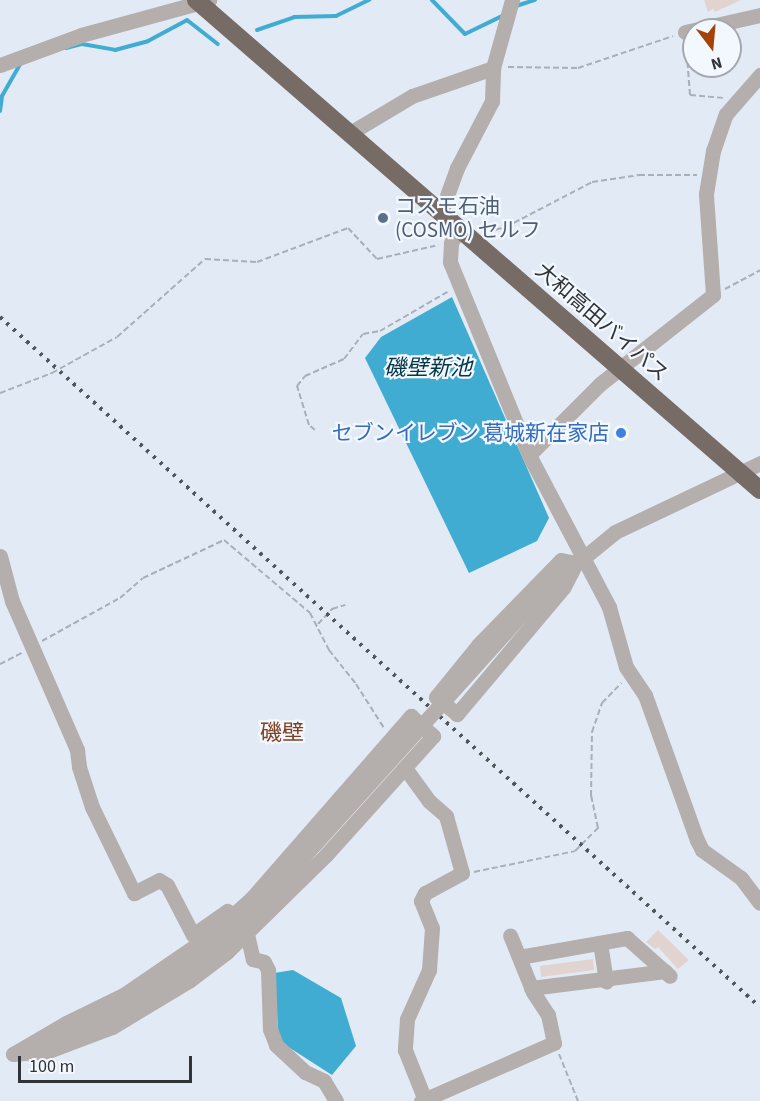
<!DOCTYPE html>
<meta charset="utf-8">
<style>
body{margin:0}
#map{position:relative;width:760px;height:1101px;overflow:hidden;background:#e2ebf5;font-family:"Source Sans 3","Noto Sans JP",sans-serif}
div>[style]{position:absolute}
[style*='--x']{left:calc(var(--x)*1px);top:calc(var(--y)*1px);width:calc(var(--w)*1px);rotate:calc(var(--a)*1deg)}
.water>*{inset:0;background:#41acd2}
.stream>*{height:4px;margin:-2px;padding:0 2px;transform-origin:2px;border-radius:2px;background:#41acd2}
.building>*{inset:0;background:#e1d3cf}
.path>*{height:2px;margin-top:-1px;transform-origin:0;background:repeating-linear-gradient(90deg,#a8afb7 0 6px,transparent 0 9px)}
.minor>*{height:15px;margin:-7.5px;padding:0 7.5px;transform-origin:7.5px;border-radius:7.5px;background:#b4aeac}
.highway>*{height:18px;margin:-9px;padding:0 9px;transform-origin:9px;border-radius:9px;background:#776b66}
.rail>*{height:4px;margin-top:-2px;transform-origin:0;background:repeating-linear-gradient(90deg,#51565b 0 3px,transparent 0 9px)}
.minor-bridge>*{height:15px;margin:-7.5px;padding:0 7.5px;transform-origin:7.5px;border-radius:7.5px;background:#b4aeac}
.dots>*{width:16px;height:16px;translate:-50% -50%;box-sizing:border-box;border:3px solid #f3f8fe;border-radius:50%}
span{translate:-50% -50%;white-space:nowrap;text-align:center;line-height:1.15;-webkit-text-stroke:4.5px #f3f8fe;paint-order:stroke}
.service-label{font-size:21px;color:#4e5e75}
.left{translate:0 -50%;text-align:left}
.street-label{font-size:21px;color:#303337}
.shop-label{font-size:21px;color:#366cbe}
.right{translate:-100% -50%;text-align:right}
.water-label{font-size:22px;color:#043646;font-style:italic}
.neighbourhood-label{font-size:22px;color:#803f21}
.north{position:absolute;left:682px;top:18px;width:60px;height:60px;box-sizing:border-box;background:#f3f8fe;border:2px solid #a5a9ae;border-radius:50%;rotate:164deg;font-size:16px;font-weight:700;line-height:24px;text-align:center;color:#303337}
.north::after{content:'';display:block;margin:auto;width:21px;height:27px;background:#a54208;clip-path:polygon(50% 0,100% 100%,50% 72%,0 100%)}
.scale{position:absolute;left:18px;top:1056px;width:174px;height:27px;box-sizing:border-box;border:3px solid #303337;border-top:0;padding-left:8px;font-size:18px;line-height:21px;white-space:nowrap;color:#303337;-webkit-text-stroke:4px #f3f8fe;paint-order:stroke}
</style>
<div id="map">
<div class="water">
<i style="clip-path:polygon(452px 297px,549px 518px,537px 541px,469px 573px,365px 358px,381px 337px)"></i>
<i style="clip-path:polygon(293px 970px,341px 998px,356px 1046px,332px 1075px,279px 1041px,274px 973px)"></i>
</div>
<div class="stream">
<i style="--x:432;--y:0;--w:47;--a:45.9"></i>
<i style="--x:465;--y:34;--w:41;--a:-25.9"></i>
<i style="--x:516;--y:6;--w:20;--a:-18"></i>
<i style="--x:257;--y:30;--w:39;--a:-19"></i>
<i style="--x:294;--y:17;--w:42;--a:-1.4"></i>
<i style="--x:336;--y:16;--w:37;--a:-26"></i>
<i style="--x:66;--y:48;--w:16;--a:-14"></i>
<i style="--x:82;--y:44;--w:34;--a:10"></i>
<i style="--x:115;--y:50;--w:34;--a:-15"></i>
<i style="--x:148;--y:41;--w:44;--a:-28.3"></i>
<i style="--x:187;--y:20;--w:39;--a:38"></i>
<i style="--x:0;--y:111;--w:15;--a:-82"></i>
<i style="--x:2;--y:96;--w:40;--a:-60.3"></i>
</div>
<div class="building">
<i style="clip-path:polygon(704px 0,741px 0,715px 12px,713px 9px,708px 12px)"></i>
<i style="clip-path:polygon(658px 930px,689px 960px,678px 969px,658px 947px,655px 949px,646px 942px)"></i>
<i style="clip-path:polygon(593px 959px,594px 970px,541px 977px,540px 966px)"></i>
</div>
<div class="path">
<i style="--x:686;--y:44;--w:51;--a:85.5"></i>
<i style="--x:690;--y:95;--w:33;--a:5"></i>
<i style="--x:508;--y:67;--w:70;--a:0.8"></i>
<i style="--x:578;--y:68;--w:100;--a:-18.6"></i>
<i style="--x:487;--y:232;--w:20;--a:-15"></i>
<i style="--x:506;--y:227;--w:97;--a:-27.6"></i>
<i style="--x:592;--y:182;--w:48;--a:-8.5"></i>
<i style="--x:639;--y:175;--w:58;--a:0"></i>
<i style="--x:725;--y:289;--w:40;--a:-28"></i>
<i style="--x:0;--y:393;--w:56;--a:-21"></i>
<i style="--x:52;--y:373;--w:74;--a:-29"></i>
<i style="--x:117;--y:337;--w:118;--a:-41.6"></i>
<i style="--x:205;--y:259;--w:52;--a:3.3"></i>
<i style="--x:257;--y:262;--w:97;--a:-20.5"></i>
<i style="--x:348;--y:228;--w:42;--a:46.9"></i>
<i style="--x:377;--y:259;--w:63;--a:-12.9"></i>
<i style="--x:315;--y:430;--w:8;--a:-140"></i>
<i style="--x:309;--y:425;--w:41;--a:-107.1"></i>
<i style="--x:297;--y:386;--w:13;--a:-51"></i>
<i style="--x:305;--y:376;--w:43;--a:-23.6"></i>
<i style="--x:344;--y:359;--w:31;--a:-53"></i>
<i style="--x:363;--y:334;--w:17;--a:-10"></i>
<i style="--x:380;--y:331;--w:80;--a:-30.1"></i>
<i style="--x:318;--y:624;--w:21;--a:-47"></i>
<i style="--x:332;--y:609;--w:14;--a:-17"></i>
<i style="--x:42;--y:641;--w:89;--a:-28.9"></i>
<i style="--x:120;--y:598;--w:30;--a:-41"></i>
<i style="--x:143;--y:578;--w:89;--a:-25.1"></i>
<i style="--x:224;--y:540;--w:113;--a:40.3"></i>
<i style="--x:310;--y:613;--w:42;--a:62.8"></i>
<i style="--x:329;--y:650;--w:43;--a:51.5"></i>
<i style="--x:356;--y:684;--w:52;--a:57.5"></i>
<i style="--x:0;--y:664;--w:25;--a:-27"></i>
<i style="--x:474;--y:872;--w:103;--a:-11.7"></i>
<i style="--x:575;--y:851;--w:33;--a:-45"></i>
<i style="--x:598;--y:828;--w:33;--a:-102"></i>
<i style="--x:591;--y:796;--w:64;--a:-89.1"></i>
<i style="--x:592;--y:732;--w:31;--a:-71"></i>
<i style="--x:602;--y:703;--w:28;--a:-46"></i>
<i style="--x:559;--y:1054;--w:51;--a:68"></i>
</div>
<div class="minor">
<i style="--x:685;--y:32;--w:77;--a:-12.8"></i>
<i style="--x:0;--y:65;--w:86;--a:-20.3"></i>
<i style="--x:81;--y:35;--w:133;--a:-15.3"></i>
<i style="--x:350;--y:133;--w:72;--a:-30.8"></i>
<i style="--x:412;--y:96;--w:86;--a:-19.1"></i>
<i style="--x:493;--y:68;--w:71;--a:-74.4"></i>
<i style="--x:441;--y:212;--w:47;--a:-70"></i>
<i style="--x:457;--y:168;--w:76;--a:-62.4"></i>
<i style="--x:492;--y:101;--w:33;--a:-88"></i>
<i style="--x:459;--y:229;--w:16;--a:120"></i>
<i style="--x:451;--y:243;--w:19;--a:93"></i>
<i style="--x:450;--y:262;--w:209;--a:67.7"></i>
<i style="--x:529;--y:455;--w:172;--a:62.2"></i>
<i style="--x:609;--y:607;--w:62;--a:74.2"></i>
<i style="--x:626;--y:667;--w:34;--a:56"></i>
<i style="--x:645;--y:695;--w:154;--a:70.3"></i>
<i style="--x:697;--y:840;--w:11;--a:63"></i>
<i style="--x:702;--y:850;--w:48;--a:35.7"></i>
<i style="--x:741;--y:878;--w:31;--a:53"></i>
<i style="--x:529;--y:455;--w:100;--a:-45"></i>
<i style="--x:600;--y:384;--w:144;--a:-38.2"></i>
<i style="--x:713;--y:295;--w:101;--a:-94"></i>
<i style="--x:706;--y:194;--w:44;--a:-80.8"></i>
<i style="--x:713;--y:151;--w:39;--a:-71"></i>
<i style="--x:726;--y:114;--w:52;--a:-48.9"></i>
<i style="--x:0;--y:556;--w:47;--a:75.1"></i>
<i style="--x:12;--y:601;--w:163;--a:66.4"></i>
<i style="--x:77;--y:750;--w:17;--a:83"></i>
<i style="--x:79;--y:767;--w:42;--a:72"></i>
<i style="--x:92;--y:807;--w:96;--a:64"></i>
<i style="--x:134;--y:893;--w:28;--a:-27"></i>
<i style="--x:159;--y:880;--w:9;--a:32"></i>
<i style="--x:167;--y:885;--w:56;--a:62.5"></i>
<i style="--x:193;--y:935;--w:42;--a:-35.2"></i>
<i style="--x:561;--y:560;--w:15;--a:11"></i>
<i style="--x:576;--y:563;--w:28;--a:117"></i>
<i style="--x:563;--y:588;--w:165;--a:130.1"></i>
<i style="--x:457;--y:714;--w:27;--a:-141"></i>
<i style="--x:436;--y:697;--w:68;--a:-50.9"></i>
<i style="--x:479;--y:644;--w:117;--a:-45.7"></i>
<i style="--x:543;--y:591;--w:93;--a:-39.3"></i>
<i style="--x:615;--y:532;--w:161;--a:-25.4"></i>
<i style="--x:411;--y:716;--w:30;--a:42"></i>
<i style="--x:433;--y:736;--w:160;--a:132"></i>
<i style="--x:326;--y:855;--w:139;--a:135.6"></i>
<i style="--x:227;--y:952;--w:46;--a:142.9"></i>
<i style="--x:190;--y:980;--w:91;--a:148.9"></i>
<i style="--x:112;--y:1027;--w:68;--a:159.4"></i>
<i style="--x:48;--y:1051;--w:35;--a:175"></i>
<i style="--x:13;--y:1054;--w:61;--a:-30.3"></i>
<i style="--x:66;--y:1023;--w:66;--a:-26.2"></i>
<i style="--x:125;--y:994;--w:104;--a:-34.5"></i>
<i style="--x:211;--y:935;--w:55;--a:-42.1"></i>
<i style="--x:252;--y:898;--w:242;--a:-48.9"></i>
<i style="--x:405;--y:768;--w:41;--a:54"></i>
<i style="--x:429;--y:801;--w:23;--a:41"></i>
<i style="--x:446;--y:816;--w:59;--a:74.3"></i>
<i style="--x:462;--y:873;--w:42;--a:151.6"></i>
<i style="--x:425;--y:893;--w:9;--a:117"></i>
<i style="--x:421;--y:901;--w:29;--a:68"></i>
<i style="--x:432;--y:928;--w:42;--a:94.1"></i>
<i style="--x:429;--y:970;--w:54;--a:114.2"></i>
<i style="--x:407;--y:1019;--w:31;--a:94"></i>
<i style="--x:405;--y:1050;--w:54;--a:68.2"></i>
<i style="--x:247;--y:934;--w:26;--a:77"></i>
<i style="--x:253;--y:959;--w:11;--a:15"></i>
<i style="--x:264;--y:962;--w:9;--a:63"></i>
<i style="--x:268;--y:970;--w:59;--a:88.1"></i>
<i style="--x:270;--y:1029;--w:17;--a:69"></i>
<i style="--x:276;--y:1045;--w:40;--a:43"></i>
<i style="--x:305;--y:1072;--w:21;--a:25"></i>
<i style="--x:324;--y:1081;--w:23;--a:59"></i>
<i style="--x:600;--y:943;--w:39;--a:81"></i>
<i style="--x:519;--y:957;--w:110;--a:-10"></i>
<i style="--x:627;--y:938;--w:57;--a:41.5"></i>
<i style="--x:531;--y:988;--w:135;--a:-7.2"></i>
<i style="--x:49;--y:1041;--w:112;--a:-25.4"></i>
<i style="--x:150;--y:993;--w:42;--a:-33.3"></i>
<i style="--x:185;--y:970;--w:98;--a:-40.9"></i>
<i style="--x:421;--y:1101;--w:145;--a:-23.6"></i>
<i style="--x:554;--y:1043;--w:29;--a:-102"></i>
<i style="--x:548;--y:1015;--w:27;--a:-123"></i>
<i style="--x:533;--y:992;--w:61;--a:-112"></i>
</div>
<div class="highway">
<i style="--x:196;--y:0;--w:747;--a:40.98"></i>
</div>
<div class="rail">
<i style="--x:0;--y:317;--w:1026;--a:42.24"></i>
</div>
<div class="minor-bridge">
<i style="--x:259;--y:906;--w:424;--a:-48"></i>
</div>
<div class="dots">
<i style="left:383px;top:218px;background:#5c6f8a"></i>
<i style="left:621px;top:433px;background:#3f7fe0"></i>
</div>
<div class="service-label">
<span class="left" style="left:395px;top:218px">コスモ石油<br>(COSMO) セルフ</span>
</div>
<div class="street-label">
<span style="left:602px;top:322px;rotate:41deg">大和高田バイパス</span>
</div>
<div class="shop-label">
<span class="right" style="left:609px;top:433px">セブンイレブン 葛城新在家店</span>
</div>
<div class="water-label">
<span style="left:428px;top:369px">磯壁新池</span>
</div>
<div class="neighbourhood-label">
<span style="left:282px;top:734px">磯壁</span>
</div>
<div class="north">N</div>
<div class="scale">100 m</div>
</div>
